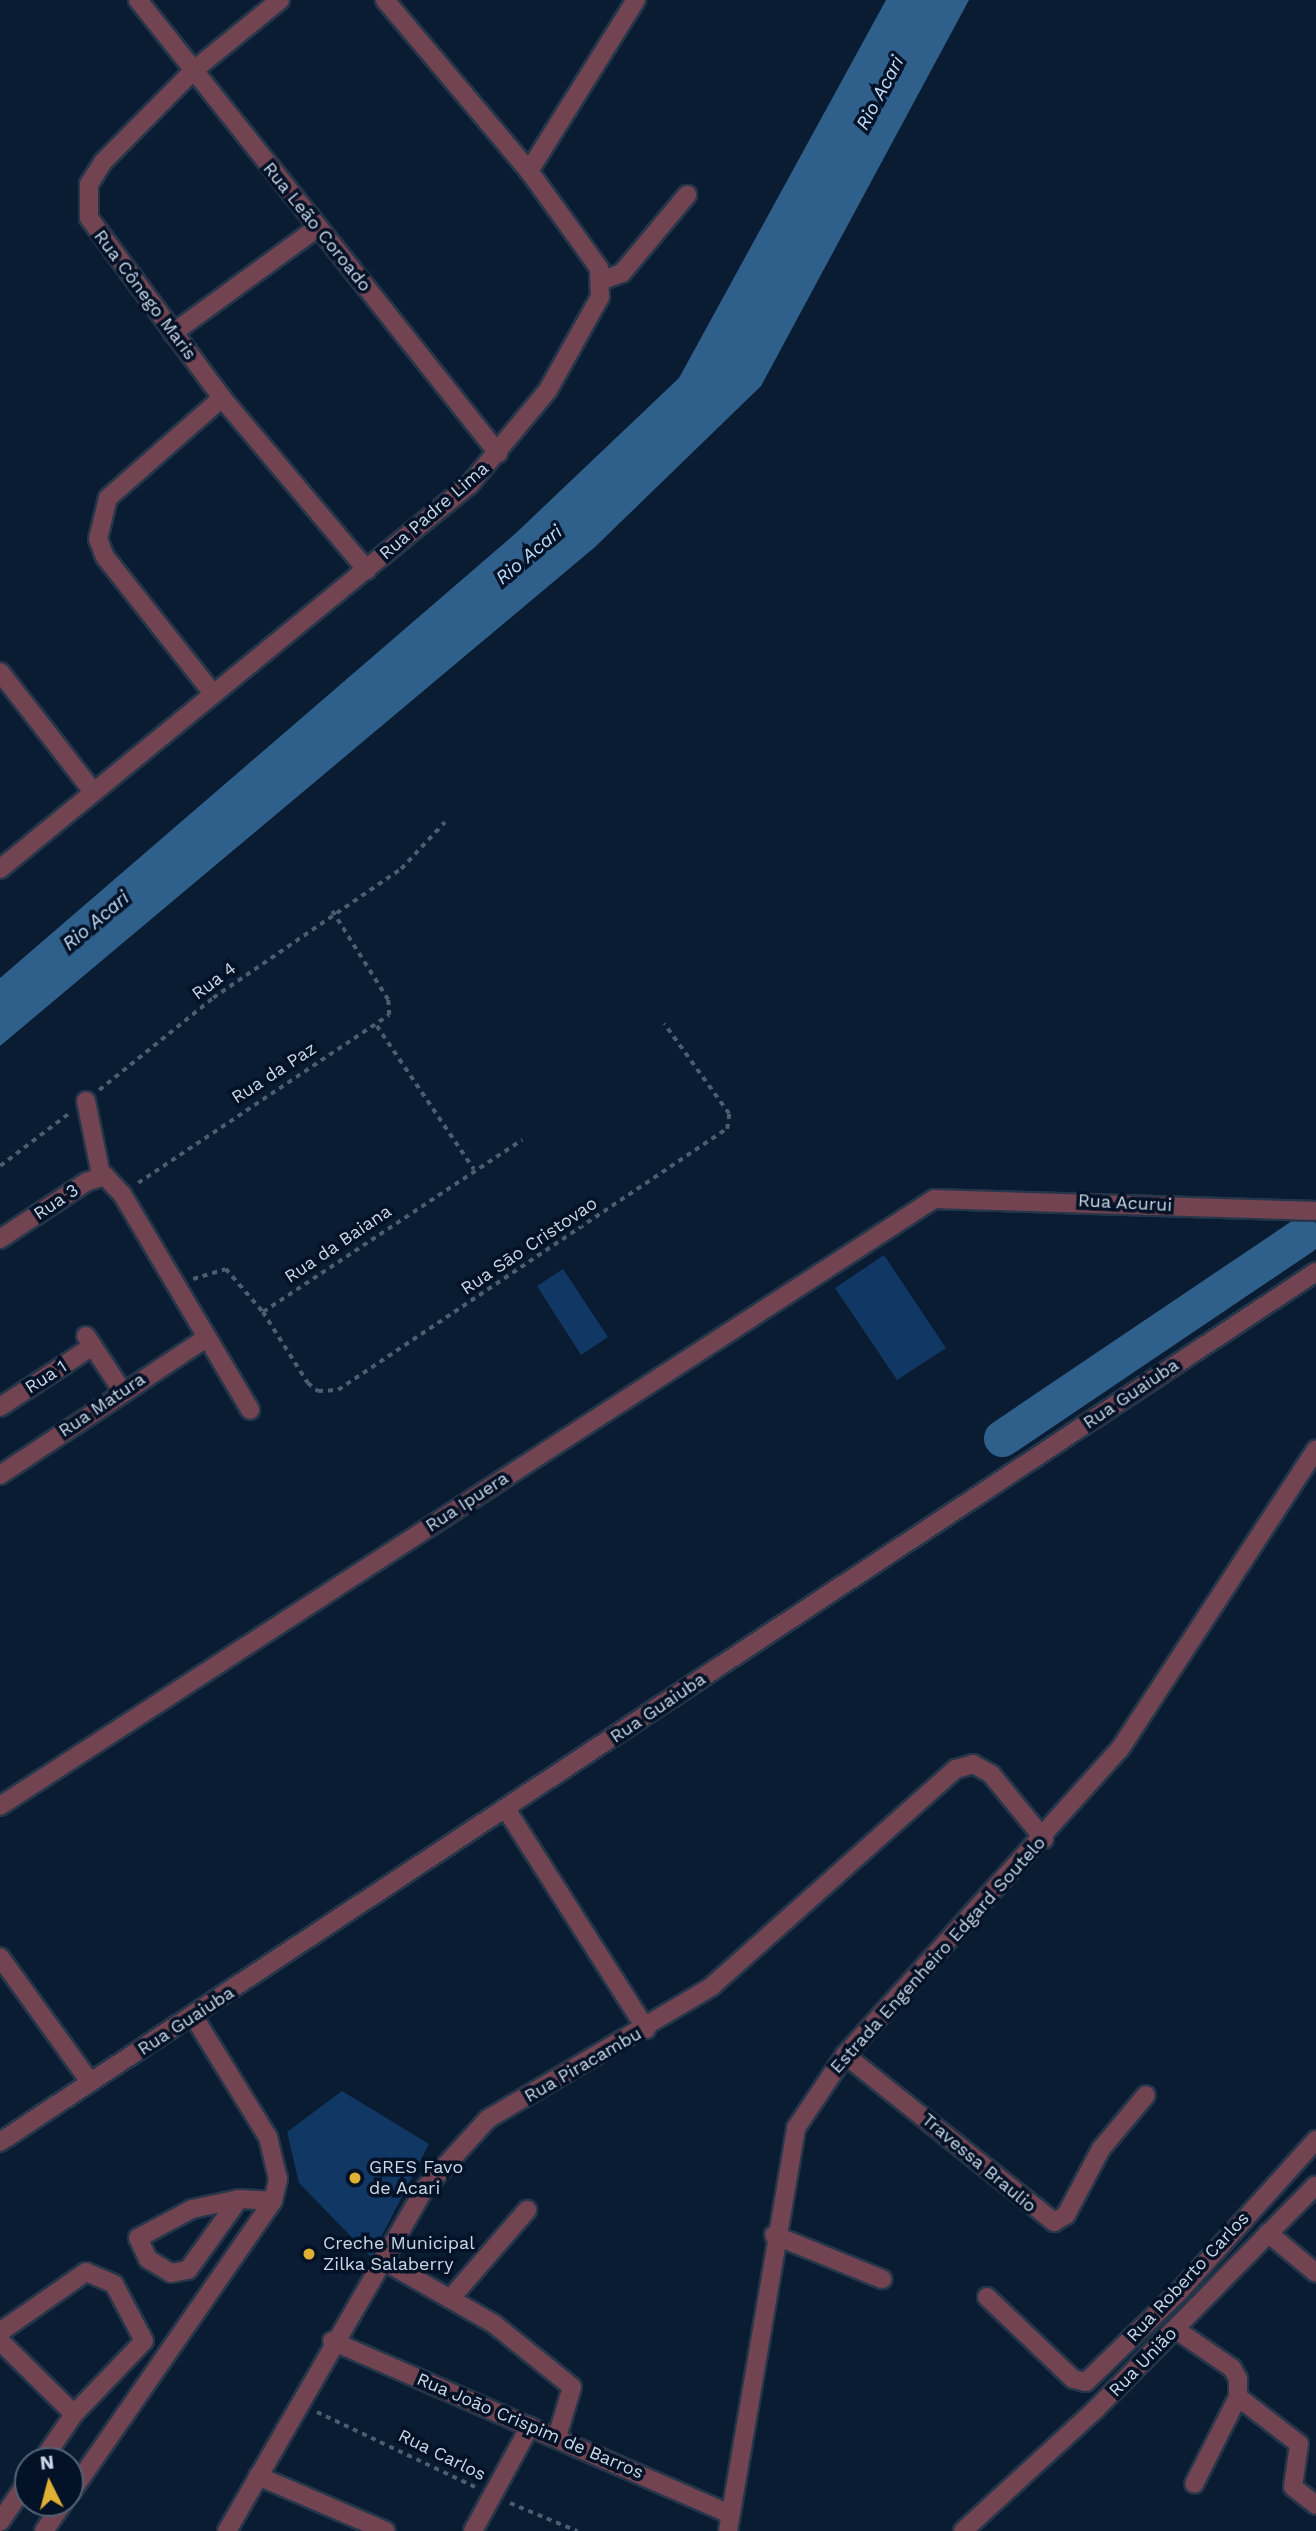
<!DOCTYPE html>
<meta charset="utf-8">
<style>
body{margin:0}
#map{position:relative;width:1316px;height:2531px;overflow:hidden;background:#0a1c31;font-family:"Work Sans",sans-serif}
div>[style]{position:absolute}
[style*='--x']{left:calc(var(--x)*1px);top:calc(var(--y)*1px);width:calc(var(--w)*1px);rotate:calc(var(--a)*1deg)}
.water>*{inset:0;background:#2f5f8b}
.river>*{height:37px;margin:-18.5px;padding:0 18.5px;transform-origin:18.5px;border-radius:18.5px;background:#2f5f8b}
.building>*{inset:0;background:#113764}
.path>*{height:3.5px;margin-top:-1.75px;transform-origin:0;background:repeating-linear-gradient(90deg,#4d5d70 0 5px,transparent 0 10px)}
.roads{filter:drop-shadow(2px 0 #25364a) drop-shadow(-2px 0 #25364a) drop-shadow(0 2px #25364a) drop-shadow(0 -2px #25364a)}
.minor>*{height:18px;margin:-9px;padding:0 9px;transform-origin:9px;border-radius:9px;background:#724351}
.dots>*{width:19px;height:19px;translate:-50% -50%;box-sizing:border-box;border:4px solid #031227;border-radius:50%}
span{translate:-50% -50%;white-space:nowrap;text-align:center;line-height:1.15;-webkit-text-stroke:7px #031227;paint-order:stroke}
.street-label{font-size:18px;color:#cbd7e6}
.poi-label{font-size:18px;color:#cbd7e6}
.left{translate:0 -50%;text-align:left}
.water-label{font-size:19px;color:#c1ddf8;font-style:italic}
.north{position:absolute;left:14px;top:2447px;width:70px;height:70px;box-sizing:border-box;background:#031227;border:2px solid #536173;border-radius:50%;rotate:354deg;font-size:19px;font-weight:700;line-height:28px;text-align:center;color:#cbd7e6}
.north::after{content:'';display:block;margin:auto;width:24px;height:32px;background:#dfb034;clip-path:polygon(50% 0,100% 100%,50% 72%,0 100%)}
</style>
<div id="map">
<div class="water">
<i style="clip-path:polygon(886px 0,969px 0,761px 386px,595px 547px,0 1046px,0 978px,516px 533px,679px 378px)"></i>
</div>
<div class="river">
<i style="--x:1002;--y:1438;--w:362;--a:-34"></i>
</div>
<div class="building">
<i style="clip-path:polygon(884px 1255px,946px 1348px,897px 1380px,835px 1288px)"></i>
<i style="clip-path:polygon(563px 1269px,608px 1337px,581px 1355px,537px 1286px)"></i>
<i style="clip-path:polygon(342px 2091px,429px 2144px,371px 2257px,299px 2183px,287px 2132px)"></i>
</div>
<div class="path">
<i style="--x:377;--y:1026;--w:173;--a:55.9"></i>
<i style="--x:99;--y:1090;--w:146;--a:-38.9"></i>
<i style="--x:213;--y:998;--w:228;--a:-34.5"></i>
<i style="--x:401;--y:869;--w:64;--a:-46.9"></i>
<i style="--x:0;--y:1166;--w:89;--a:-37.3"></i>
<i style="--x:138;--y:1183;--w:302;--a:-33.8"></i>
<i style="--x:389;--y:1015;--w:15;--a:-94"></i>
<i style="--x:388;--y:1000;--w:105;--a:-122.2"></i>
<i style="--x:193;--y:1279;--w:34;--a:-17"></i>
<i style="--x:226;--y:1269;--w:57;--a:49.3"></i>
<i style="--x:263;--y:1312;--w:311;--a:-33.6"></i>
<i style="--x:263;--y:1312;--w:84;--a:57.6"></i>
<i style="--x:308;--y:1383;--w:13;--a:39"></i>
<i style="--x:318;--y:1391;--w:20;--a:-3"></i>
<i style="--x:338;--y:1390;--w:468;--a:-33.9"></i>
<i style="--x:727;--y:1129;--w:15;--a:-82"></i>
<i style="--x:729;--y:1114;--w:111;--a:-125.8"></i>
<i style="--x:317;--y:2412;--w:175;--a:25.4"></i>
<i style="--x:510;--y:2503;--w:73;--a:22.7"></i>
</div>
<div class="roads">
<div class="minor">
<i style="--x:138;--y:0;--w:579;--a:51.53"></i>
<i style="--x:280;--y:0;--w:112;--a:140.8"></i>
<i style="--x:193;--y:71;--w:128;--a:134.7"></i>
<i style="--x:103;--y:162;--w:26;--a:122"></i>
<i style="--x:89;--y:184;--w:34;--a:90"></i>
<i style="--x:89;--y:218;--w:224;--a:53.5"></i>
<i style="--x:222;--y:398;--w:225;--a:49.9"></i>
<i style="--x:529;--y:171;--w:202;--a:-58"></i>
<i style="--x:603;--y:280;--w:20;--a:-20"></i>
<i style="--x:622;--y:273;--w:102;--a:-50.2"></i>
<i style="--x:173;--y:333;--w:178;--a:-36.1"></i>
<i style="--x:0;--y:672;--w:148;--a:52.1"></i>
<i style="--x:211;--y:691;--w:171;--a:-128.3"></i>
<i style="--x:105;--y:557;--w:19;--a:-111"></i>
<i style="--x:98;--y:539;--w:42;--a:-76.3"></i>
<i style="--x:108;--y:498;--w:152;--a:-41.3"></i>
<i style="--x:0;--y:869;--w:608;--a:-39.32"></i>
<i style="--x:470;--y:484;--w:122;--a:-50.3"></i>
<i style="--x:548;--y:390;--w:107;--a:-60.8"></i>
<i style="--x:600;--y:297;--w:29;--a:-92"></i>
<i style="--x:599;--y:268;--w:120;--a:-125.8"></i>
<i style="--x:529;--y:171;--w:224;--a:-130.1"></i>
<i style="--x:86;--y:1101;--w:76;--a:78.5"></i>
<i style="--x:0;--y:1239;--w:103;--a:-33.5"></i>
<i style="--x:86;--y:1182;--w:20;--a:-18"></i>
<i style="--x:105;--y:1176;--w:25;--a:47"></i>
<i style="--x:122;--y:1194;--w:251;--a:59.3"></i>
<i style="--x:86;--y:1336;--w:67;--a:56.5"></i>
<i style="--x:0;--y:1407;--w:111;--a:-33.3"></i>
<i style="--x:0;--y:1475;--w:247;--a:-33.6"></i>
<i style="--x:0;--y:1806;--w:1114;--a:-33.02"></i>
<i style="--x:934;--y:1199;--w:382;--a:1.8"></i>
<i style="--x:506;--y:1809;--w:261;--a:57.5"></i>
<i style="--x:0;--y:1957;--w:154;--a:54.2"></i>
<i style="--x:845;--y:2055;--w:268;--a:38.6"></i>
<i style="--x:1054;--y:2222;--w:14;--a:-30"></i>
<i style="--x:1066;--y:2215;--w:75;--a:-62.1"></i>
<i style="--x:1101;--y:2149;--w:70;--a:-50.2"></i>
<i style="--x:0;--y:2142;--w:1578;--a:-33.47"></i>
<i style="--x:239;--y:2199;--w:87;--a:125.7"></i>
<i style="--x:188;--y:2270;--w:17;--a:170"></i>
<i style="--x:171;--y:2273;--w:27;--a:-149"></i>
<i style="--x:148;--y:2259;--w:23;--a:-115"></i>
<i style="--x:138;--y:2238;--w:61;--a:-28.2"></i>
<i style="--x:192;--y:2209;--w:48;--a:-12"></i>
<i style="--x:239;--y:2199;--w:34;--a:3"></i>
<i style="--x:1268;--y:2233;--w:62;--a:39.8"></i>
<i style="--x:774;--y:2235;--w:117;--a:22.2"></i>
<i style="--x:382;--y:2260;--w:129;--a:29.7"></i>
<i style="--x:494;--y:2324;--w:100;--a:38.9"></i>
<i style="--x:572;--y:2387;--w:52;--a:106.7"></i>
<i style="--x:987;--y:2297;--w:119;--a:43.6"></i>
<i style="--x:1073;--y:2379;--w:13;--a:13"></i>
<i style="--x:1086;--y:2382;--w:129;--a:-44.1"></i>
<i style="--x:1179;--y:2292;--w:205;--a:-48"></i>
<i style="--x:450;--y:2299;--w:118;--a:-49.1"></i>
<i style="--x:1175;--y:2329;--w:69;--a:34.4"></i>
<i style="--x:1232;--y:2368;--w:13;--a:61"></i>
<i style="--x:1238;--y:2379;--w:18;--a:90"></i>
<i style="--x:1238;--y:2397;--w:97;--a:116.8"></i>
<i style="--x:0;--y:2332;--w:105;--a:-34.9"></i>
<i style="--x:86;--y:2272;--w:30;--a:23"></i>
<i style="--x:114;--y:2284;--w:64;--a:62.2"></i>
<i style="--x:144;--y:2341;--w:101;--a:133.8"></i>
<i style="--x:74;--y:2414;--w:57;--a:124.2"></i>
<i style="--x:0;--y:2341;--w:104;--a:44.6"></i>
<i style="--x:332;--y:2341;--w:432;--a:23.5"></i>
<i style="--x:1238;--y:2397;--w:77;--a:37.6"></i>
<i style="--x:1299;--y:2444;--w:43;--a:97.9"></i>
<i style="--x:1293;--y:2487;--w:29;--a:38"></i>
<i style="--x:258;--y:2476;--w:139;--a:23.3"></i>
<i style="--x:70;--y:2494;--w:356;--a:-55.3"></i>
<i style="--x:273;--y:2201;--w:23;--a:-77"></i>
<i style="--x:278;--y:2179;--w:43;--a:-103.4"></i>
<i style="--x:268;--y:2137;--w:141;--a:-121.7"></i>
<i style="--x:0;--y:2522;--w:50;--a:-55.7"></i>
<i style="--x:44;--y:2531;--w:34;--a:-56"></i>
<i style="--x:227;--y:2531;--w:396;--a:-60"></i>
<i style="--x:425;--y:2188;--w:93;--a:-47.6"></i>
<i style="--x:488;--y:2119;--w:259;--a:-30.6"></i>
<i style="--x:711;--y:1987;--w:328;--a:-41.7"></i>
<i style="--x:956;--y:1769;--w:18;--a:-16"></i>
<i style="--x:973;--y:1764;--w:21;--a:29"></i>
<i style="--x:991;--y:1774;--w:84;--a:50.8"></i>
<i style="--x:473;--y:2531;--w:119;--a:-61.5"></i>
<i style="--x:728;--y:2531;--w:409;--a:-80.4"></i>
<i style="--x:796;--y:2128;--w:88;--a:-56.1"></i>
<i style="--x:845;--y:2055;--w:411;--a:-48.1"></i>
<i style="--x:1120;--y:1749;--w:358;--a:-56.8"></i>
<i style="--x:963;--y:2531;--w:179;--a:-42.5"></i>
<i style="--x:1095;--y:2410;--w:315;--a:-45.5"></i>
</div>
</div>
<div class="dots">
<i style="left:355px;top:2178px;background:#dfb034"></i>
<i style="left:309px;top:2254px;background:#dfb034"></i>
</div>
<div class="street-label">
<span style="left:317px;top:227px;rotate:51deg">Rua Leão Coroado</span>
<span style="left:145px;top:295px;rotate:53deg">Rua Cônego Maris</span>
<span style="left:434px;top:511px;rotate:-41deg">Rua Padre Lima</span>
<span style="left:214px;top:981px;rotate:-37deg">Rua 4</span>
<span style="left:274px;top:1073px;rotate:-33deg">Rua da Paz</span>
<span style="left:56px;top:1202px;rotate:-34deg">Rua 3</span>
<span style="left:1125px;top:1203px;rotate:3deg">Rua Acurui</span>
<span style="left:338px;top:1244px;rotate:-34deg">Rua da Baiana</span>
<span style="left:529px;top:1246px;rotate:-34deg">Rua Sāo Cristovao</span>
<span style="left:46px;top:1377px;rotate:-33deg">Rua 1</span>
<span style="left:1131px;top:1394px;rotate:-34deg">Rua Guaiuba</span>
<span style="left:102px;top:1405px;rotate:-34deg">Rua Matura</span>
<span style="left:467px;top:1502px;rotate:-33deg">Rua Ipuera</span>
<span style="left:658px;top:1708px;rotate:-34deg">Rua Guaiuba</span>
<span style="left:938px;top:1955px;rotate:-48deg">Estrada Engenheiro Edgard Soutelo</span>
<span style="left:186px;top:2021px;rotate:-33deg">Rua Guaiuba</span>
<span style="left:583px;top:2065px;rotate:-30deg">Rua Piracambu</span>
<span style="left:979px;top:2163px;rotate:40deg">Travessa Braulio</span>
<span style="left:1188px;top:2277px;rotate:-47deg">Rua Roberto Carlos</span>
<span style="left:1143px;top:2362px;rotate:-46deg">Rua União</span>
<span style="left:530px;top:2426px;rotate:23deg">Rua Joāo Crispim de Barros</span>
<span style="left:442px;top:2455px;rotate:26deg">Rua Carlos</span>
</div>
<div class="poi-label">
<span class="left" style="left:369px;top:2178px">GRES Favo<br>de Acari</span>
<span class="left" style="left:323px;top:2254px">Creche Municipal<br>Zilka Salaberry</span>
</div>
<div class="water-label">
<span style="left:880px;top:93px;rotate:-62deg">Rio Acari</span>
<span style="left:529px;top:555px;rotate:-40deg">Rio Acari</span>
<span style="left:96px;top:921px;rotate:-40deg">Rio Acari</span>
</div>
<div class="north">N</div>
</div>
